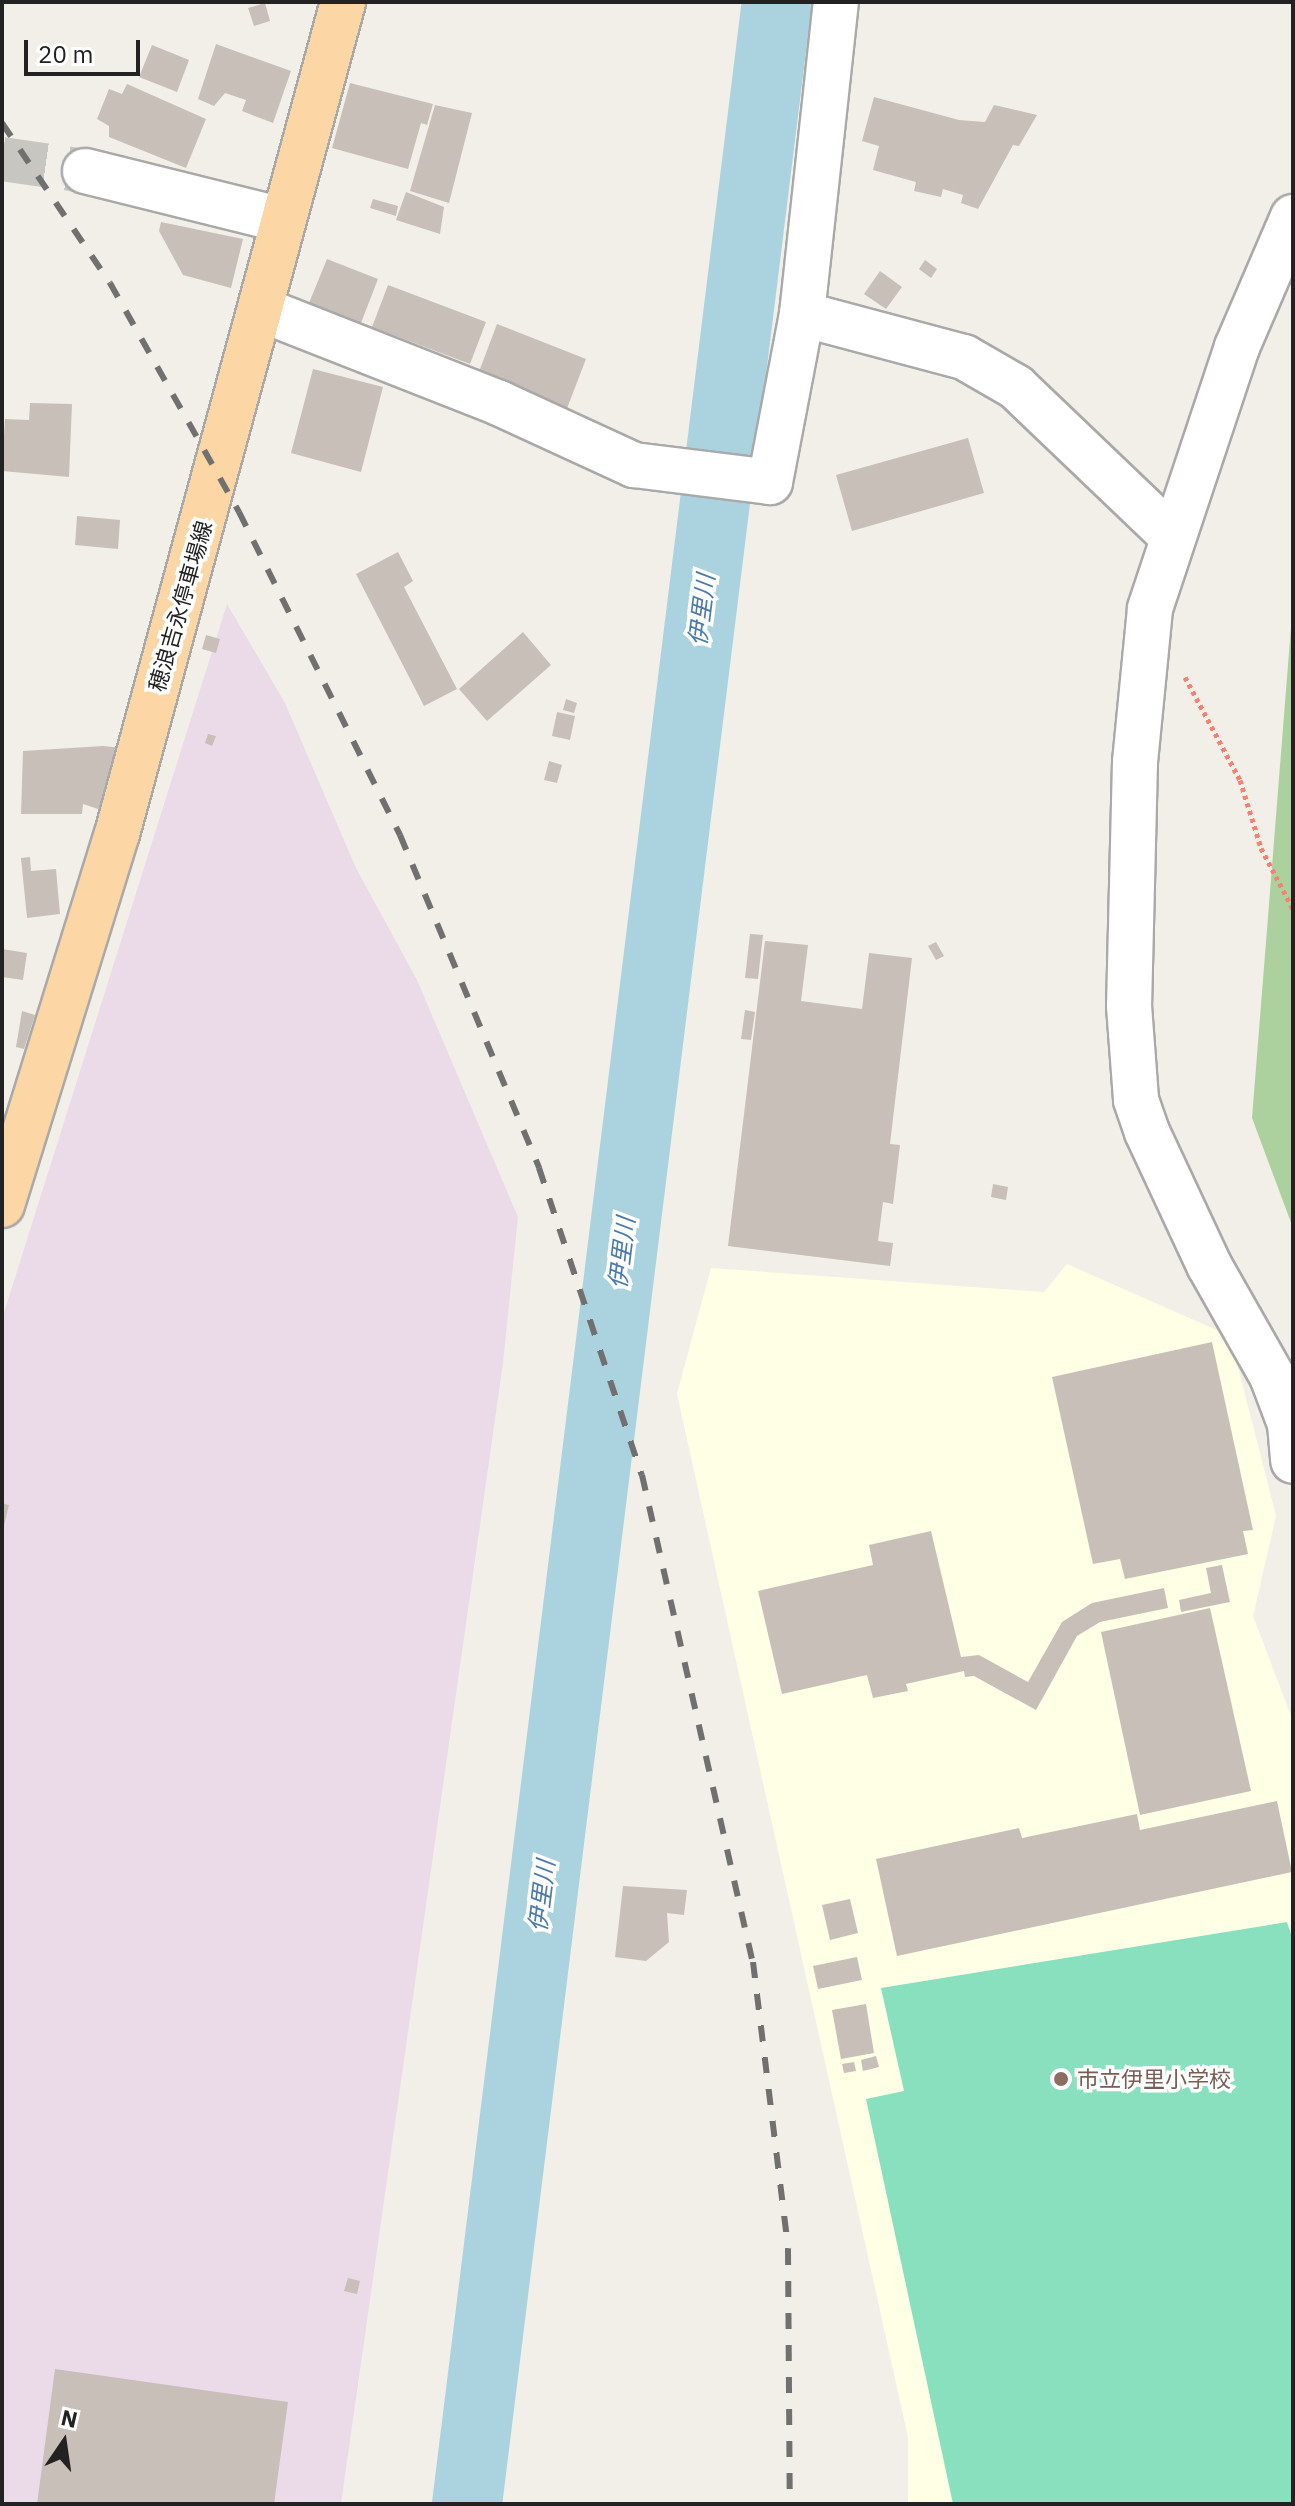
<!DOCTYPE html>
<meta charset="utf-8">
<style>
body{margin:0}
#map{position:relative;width:1295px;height:2506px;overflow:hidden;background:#f2efe9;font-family:"IBM Plex Sans","Noto Sans JP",sans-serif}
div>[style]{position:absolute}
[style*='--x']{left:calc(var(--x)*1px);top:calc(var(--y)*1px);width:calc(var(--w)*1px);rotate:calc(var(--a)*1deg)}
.industrial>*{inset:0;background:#ebdbe8}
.education>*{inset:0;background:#ffffe5}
.forest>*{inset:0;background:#add19e}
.pitch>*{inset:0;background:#88e0be}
.river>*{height:70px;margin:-35px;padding:0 35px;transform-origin:35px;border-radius:35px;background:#aad3df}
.building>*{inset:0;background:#c7bfb8}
.minor-tunnel>*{height:44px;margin-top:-22px;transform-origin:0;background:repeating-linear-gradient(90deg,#c8c6c1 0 44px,transparent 0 66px)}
.path>*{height:5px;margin-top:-2.5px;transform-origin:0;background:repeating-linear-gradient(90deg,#fa8072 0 4px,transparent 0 8px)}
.roads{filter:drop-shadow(2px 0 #a9a9a9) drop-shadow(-2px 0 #a9a9a9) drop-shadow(0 2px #a9a9a9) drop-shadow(0 -2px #a9a9a9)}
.minor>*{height:44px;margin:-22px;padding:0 22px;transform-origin:22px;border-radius:22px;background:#fff}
.major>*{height:44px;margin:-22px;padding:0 22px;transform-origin:22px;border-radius:22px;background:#fcd6a4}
.rail>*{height:6px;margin-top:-3px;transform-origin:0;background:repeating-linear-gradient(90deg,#707070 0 16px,transparent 0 32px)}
.dots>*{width:22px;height:22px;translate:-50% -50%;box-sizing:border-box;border:4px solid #fff;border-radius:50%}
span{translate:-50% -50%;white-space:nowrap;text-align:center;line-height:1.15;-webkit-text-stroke:7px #fff;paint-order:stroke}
.street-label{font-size:22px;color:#222}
.education-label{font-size:22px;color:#785e54}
.left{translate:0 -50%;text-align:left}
.water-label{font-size:24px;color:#4a7aab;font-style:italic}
.frame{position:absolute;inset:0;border:4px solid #222;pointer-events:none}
.north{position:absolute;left:24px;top:2402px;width:80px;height:80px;-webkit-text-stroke:6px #fff;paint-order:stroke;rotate:13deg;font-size:22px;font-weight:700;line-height:32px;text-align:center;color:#222}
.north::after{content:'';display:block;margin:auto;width:28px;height:36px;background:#222;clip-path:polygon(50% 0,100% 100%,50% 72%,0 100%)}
.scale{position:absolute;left:24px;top:40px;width:116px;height:36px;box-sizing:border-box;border:4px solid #222;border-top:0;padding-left:10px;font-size:24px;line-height:28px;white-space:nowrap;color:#222;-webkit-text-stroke:6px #fff;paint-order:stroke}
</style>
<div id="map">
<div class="industrial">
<i style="clip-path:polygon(227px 604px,285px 703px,356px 868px,417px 980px,518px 1217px,503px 1363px,341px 2504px,2px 2504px,2px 1319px)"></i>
</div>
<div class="education">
<i style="clip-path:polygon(1067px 1264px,1230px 1336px,1276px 1516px,1253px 1616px,1293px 1721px,1293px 2504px,908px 2504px,908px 2437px,677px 1394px,711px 1268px,1044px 1292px)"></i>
</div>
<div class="forest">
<i style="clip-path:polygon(1293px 602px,1293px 1228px,1252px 1118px)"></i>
</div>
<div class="pitch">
<i style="clip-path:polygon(1287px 1922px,1293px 1940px,1293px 2504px,953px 2504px,866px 2099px,904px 2091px,881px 1988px)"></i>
</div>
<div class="river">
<i style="--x:467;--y:2504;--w:2521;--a:-82.94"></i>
</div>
<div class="building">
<i style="clip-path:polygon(265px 3px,270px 21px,254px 26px,248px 8px)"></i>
<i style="clip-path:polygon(216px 44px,291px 71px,273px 123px,242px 111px,246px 100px,225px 93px,214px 106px,198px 99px)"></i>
<i style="clip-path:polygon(152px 45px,189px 60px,177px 92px,139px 77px)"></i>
<i style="clip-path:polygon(350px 83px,433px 104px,427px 125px,421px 123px,408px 169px,332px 148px)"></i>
<i style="clip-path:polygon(127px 84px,206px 119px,186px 168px,109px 137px,109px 126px,97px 119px,109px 89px,122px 94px)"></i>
<i style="clip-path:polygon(874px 97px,959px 120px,985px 122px,994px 105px,1037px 115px,1019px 146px,1013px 145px,978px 209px,961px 203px,963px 195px,943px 189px,941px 197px,914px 191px,916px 182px,873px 170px,879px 146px,862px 141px)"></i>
<i style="clip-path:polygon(435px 105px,472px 113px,449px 203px,410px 191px)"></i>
<i style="clip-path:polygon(406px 192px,444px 207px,440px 234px,396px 220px)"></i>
<i style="clip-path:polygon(373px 199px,398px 206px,396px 216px,370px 208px)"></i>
<i style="clip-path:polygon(161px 222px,243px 239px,231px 288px,183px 275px,159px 231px)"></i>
<i style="clip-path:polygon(327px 259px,378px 279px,361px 323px,309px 303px)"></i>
<i style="clip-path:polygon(925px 260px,937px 269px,931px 278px,919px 269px)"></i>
<i style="clip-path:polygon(880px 271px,902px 287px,886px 309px,864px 294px)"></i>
<i style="clip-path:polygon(388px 285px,486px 322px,470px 364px,372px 327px)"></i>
<i style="clip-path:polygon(497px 324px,586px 359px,566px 411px,477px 377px)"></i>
<i style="clip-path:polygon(313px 369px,383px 387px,361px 472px,291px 453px)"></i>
<i style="clip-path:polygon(30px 403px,72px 404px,69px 477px,2px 471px,5px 419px,29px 420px)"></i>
<i style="clip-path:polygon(968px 438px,984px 493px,852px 531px,836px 475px)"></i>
<i style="clip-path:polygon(77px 516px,120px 520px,118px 549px,75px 545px)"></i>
<i style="clip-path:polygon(398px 552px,413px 581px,404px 587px,457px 689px,424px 706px,356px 574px)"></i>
<i style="clip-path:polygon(523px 632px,551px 665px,487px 721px,459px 689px)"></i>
<i style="clip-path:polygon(206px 635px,220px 639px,216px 653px,202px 649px)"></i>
<i style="clip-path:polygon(566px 699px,577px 703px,574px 713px,563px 710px)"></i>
<i style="clip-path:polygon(557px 712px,575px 716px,570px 740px,552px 736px)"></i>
<i style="clip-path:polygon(208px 734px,216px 736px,212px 746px,205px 743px)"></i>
<i style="clip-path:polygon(103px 746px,122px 748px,101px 810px,83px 804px,82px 814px,21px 814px,23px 751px)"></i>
<i style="clip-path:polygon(549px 761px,562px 765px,557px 783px,544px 780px)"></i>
<i style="clip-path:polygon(30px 857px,31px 871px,56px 869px,60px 914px,27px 918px,21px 858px)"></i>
<i style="clip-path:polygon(750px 934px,763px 935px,758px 979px,745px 978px)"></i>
<i style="clip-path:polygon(765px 941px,808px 945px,801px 1001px,862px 1009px,869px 953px,912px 958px,890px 1144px,900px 1145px,893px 1204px,883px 1202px,878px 1241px,893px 1243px,890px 1266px,728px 1246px)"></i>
<i style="clip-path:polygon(936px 942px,944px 956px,936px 960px,928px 946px)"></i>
<i style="clip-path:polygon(2px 949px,27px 953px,23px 980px,2px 977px)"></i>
<i style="clip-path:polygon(745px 1010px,755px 1012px,751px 1040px,741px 1039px)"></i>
<i style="clip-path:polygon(22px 1011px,35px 1015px,24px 1049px,16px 1047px)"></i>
<i style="clip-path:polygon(993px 1184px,1008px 1187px,1006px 1200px,991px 1197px)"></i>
<i style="clip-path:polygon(1212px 1342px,1253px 1530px,1243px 1531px,1248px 1554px,1125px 1579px,1120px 1559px,1093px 1564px,1052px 1377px)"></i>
<i style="clip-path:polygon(2px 1503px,9px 1505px,3px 1530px,2px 1530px)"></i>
<i style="clip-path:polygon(931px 1531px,961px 1657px,979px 1655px,1028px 1682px,1062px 1622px,1092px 1603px,1164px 1588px,1168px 1608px,1100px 1622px,1077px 1636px,1036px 1710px,974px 1676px,965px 1677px,964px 1671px,906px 1684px,908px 1691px,873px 1698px,867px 1675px,782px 1694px,758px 1591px,873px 1565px,869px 1545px)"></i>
<i style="clip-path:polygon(1222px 1565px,1230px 1602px,1181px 1612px,1179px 1600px,1211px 1593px,1206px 1568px)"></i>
<i style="clip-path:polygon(1210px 1608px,1251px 1791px,1140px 1815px,1101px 1632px)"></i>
<i style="clip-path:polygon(1277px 1801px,1292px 1872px,897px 1956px,876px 1859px,1019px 1828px,1022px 1838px,1137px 1814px,1140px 1830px)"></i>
<i style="clip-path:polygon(623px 1886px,687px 1890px,684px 1915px,667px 1913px,669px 1942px,646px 1961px,615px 1957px)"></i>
<i style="clip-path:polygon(850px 1899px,858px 1933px,830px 1940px,822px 1905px)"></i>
<i style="clip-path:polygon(857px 1957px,862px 1980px,818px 1989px,813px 1966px)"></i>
<i style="clip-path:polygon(866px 2004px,874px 2053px,841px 2059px,832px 2010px)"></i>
<i style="clip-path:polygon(876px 2056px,879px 2067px,863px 2071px,861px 2060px)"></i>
<i style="clip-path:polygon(854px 2062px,856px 2071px,844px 2073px,842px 2064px)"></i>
<i style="clip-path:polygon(348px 2278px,360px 2281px,357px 2294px,344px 2291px)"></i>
<i style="clip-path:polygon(55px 2369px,288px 2402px,274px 2504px,37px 2504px)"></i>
</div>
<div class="minor-tunnel">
<i style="--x:2;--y:159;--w:84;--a:8.2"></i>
</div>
<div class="path">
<i style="--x:1185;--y:677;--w:117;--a:61.9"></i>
<i style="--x:1240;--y:780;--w:71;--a:72.8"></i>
<i style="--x:1261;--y:848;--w:69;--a:62.3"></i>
</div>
<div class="roads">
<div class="minor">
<i style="--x:85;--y:171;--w:204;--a:13.9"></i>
<i style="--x:1293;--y:217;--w:142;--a:113.3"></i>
<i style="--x:1237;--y:347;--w:276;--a:108.4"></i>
<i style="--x:1150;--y:609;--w:154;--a:95.6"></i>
<i style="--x:1135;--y:762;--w:244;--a:91.4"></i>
<i style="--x:1129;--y:1006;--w:94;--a:85.7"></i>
<i style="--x:1136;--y:1100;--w:34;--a:71"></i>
<i style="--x:1147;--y:1132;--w:147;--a:65"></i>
<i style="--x:1209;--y:1265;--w:128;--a:60.4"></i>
<i style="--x:1272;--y:1376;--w:51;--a:69.4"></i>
<i style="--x:1290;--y:1424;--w:37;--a:85"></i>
<i style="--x:263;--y:310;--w:254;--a:21.5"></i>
<i style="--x:499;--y:403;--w:149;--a:24.7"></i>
<i style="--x:634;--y:465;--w:137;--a:7.1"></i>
<i style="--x:770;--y:482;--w:171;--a:-79.2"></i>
<i style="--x:802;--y:314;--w:314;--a:-83.8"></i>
<i style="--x:802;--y:314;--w:168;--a:14.9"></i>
<i style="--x:964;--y:357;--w:60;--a:30"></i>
<i style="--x:1016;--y:387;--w:214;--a:43.7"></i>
</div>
<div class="major">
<i style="--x:2;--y:1205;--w:388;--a:-72.8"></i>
<i style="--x:117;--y:834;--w:862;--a:-74.8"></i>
</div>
</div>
<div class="rail">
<i style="--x:2;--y:123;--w:193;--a:56"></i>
<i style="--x:110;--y:283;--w:263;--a:60.6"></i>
<i style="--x:239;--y:512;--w:361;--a:63.5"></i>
<i style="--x:400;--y:835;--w:361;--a:67.3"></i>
<i style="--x:539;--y:1168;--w:324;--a:71.5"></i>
<i style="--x:642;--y:1475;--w:499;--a:77.2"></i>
<i style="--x:753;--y:1962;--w:289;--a:83"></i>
<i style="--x:788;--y:2249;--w:255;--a:89.6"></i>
</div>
<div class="dots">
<i style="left:1061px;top:2079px;background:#8d6e63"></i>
</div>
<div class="street-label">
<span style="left:180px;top:606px;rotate:-74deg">穂浪吉永停車場線</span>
</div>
<div class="education-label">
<span class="left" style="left:1077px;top:2079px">市立伊里小学校</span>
</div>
<div class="water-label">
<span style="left:702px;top:610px;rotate:-83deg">伊里川</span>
<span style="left:622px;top:1253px;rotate:-83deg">伊里川</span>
<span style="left:542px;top:1896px;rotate:-83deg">伊里川</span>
</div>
<div class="frame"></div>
<div class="north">N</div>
<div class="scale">20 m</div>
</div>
